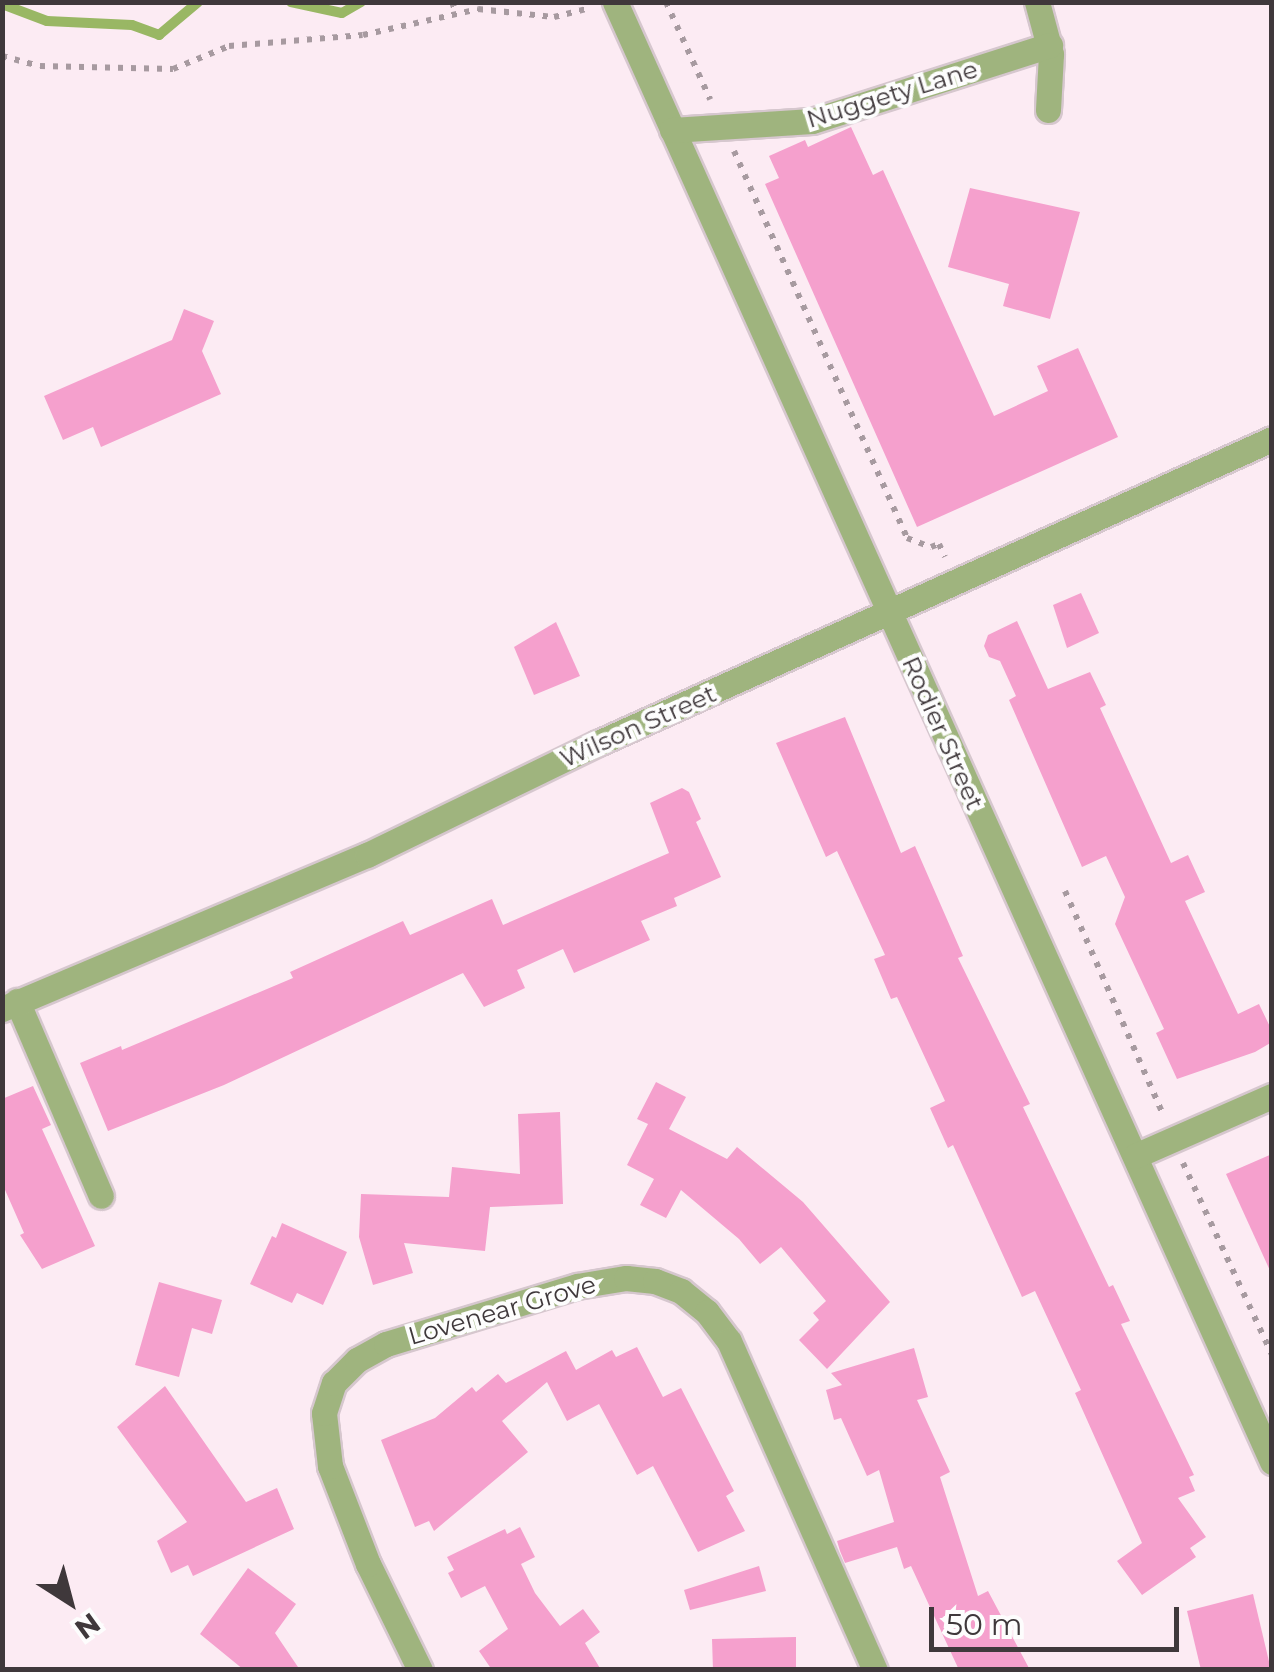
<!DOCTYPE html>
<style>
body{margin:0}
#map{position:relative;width:1274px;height:1672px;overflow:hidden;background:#fcebf3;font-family:Montserrat,sans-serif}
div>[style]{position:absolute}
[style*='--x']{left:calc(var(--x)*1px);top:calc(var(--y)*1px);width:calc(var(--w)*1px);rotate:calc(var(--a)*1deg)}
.stream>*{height:10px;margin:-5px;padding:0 5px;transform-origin:5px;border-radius:5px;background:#99b764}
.building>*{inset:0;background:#f5a0cd}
.path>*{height:6px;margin-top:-3px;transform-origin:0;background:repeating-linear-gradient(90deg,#a79aa0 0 5px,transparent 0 13px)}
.roads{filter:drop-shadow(2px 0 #d6c7ce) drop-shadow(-2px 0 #d6c7ce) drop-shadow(0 2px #d6c7ce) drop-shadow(0 -2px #d6c7ce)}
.minor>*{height:25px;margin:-12.5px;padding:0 12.5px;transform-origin:12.5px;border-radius:12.5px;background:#9fb47e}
span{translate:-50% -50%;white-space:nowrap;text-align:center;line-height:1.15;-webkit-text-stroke:8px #fdfdfd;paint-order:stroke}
.street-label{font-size:25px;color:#3f383b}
.frame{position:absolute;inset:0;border:5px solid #3f383b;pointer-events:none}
.north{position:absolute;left:20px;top:1552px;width:100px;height:100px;-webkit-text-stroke:8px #fdfdfd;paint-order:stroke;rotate:144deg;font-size:28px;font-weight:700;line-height:40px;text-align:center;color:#3f383b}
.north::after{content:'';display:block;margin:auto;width:35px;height:45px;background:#3f383b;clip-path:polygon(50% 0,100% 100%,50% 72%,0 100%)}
.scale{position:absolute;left:929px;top:1607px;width:250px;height:45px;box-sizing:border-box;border:5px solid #3f383b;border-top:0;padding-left:12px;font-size:30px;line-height:35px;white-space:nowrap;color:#3f383b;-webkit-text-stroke:8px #fdfdfd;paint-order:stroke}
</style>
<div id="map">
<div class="stream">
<i style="--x:291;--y:2;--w:52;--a:12.2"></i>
<i style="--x:342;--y:13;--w:22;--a:-30"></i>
<i style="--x:2;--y:4;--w:48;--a:20.7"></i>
<i style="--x:47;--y:21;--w:85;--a:2.7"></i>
<i style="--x:132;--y:25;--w:29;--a:20"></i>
<i style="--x:159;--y:35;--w:51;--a:-40.2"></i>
</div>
<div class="building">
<i style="clip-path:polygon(851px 127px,873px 175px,883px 170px,994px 416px,1048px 391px,1037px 366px,1078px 348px,1118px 437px,917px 527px,765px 184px,779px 178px,769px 156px,805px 140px,808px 147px)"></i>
<i style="clip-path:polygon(970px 188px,1080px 212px,1050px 319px,1003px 306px,1009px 284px,948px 267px)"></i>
<i style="clip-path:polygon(184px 309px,214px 321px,202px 351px,221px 394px,101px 447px,93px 427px,63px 440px,44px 396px,172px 340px)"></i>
<i style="clip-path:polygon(1081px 593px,1099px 633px,1067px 648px,1053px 605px)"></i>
<i style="clip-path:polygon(1017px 621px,1048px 689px,1090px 672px,1106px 705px,1100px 708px,1171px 863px,1188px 855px,1205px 892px,1185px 901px,1238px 1014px,1259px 1004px,1272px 1031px,1272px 1042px,1255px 1052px,1177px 1079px,1156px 1033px,1164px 1029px,1115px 924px,1125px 897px,1106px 856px,1082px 867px,1009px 700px,1016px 696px,1000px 661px,989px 657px,984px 646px,988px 635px)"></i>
<i style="clip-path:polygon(556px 622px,580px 676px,534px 695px,514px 647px)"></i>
<i style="clip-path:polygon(845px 717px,901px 853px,915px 846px,963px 956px,958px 958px,1030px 1104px,1023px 1107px,1109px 1287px,1113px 1285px,1130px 1321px,1121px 1324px,1194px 1475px,1189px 1477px,1195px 1491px,1178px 1498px,1206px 1537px,1190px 1548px,1196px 1557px,1142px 1595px,1117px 1561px,1142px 1543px,1075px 1393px,1081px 1390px,1035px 1291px,1022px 1297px,953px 1145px,948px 1148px,930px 1108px,945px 1101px,897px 997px,891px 999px,874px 959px,885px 955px,837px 851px,826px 857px,776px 743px)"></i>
<i style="clip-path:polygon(682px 788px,689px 792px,701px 819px,696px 822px,721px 877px,674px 898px,677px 906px,641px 921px,650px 940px,574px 973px,563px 949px,517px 970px,525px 988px,484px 1007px,463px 973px,224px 1085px,108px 1131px,80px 1063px,121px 1046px,122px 1050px,293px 978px,290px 972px,403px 921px,410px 935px,492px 899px,503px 925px,669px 853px,650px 803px)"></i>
<i style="clip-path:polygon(656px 1082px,686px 1097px,669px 1129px,727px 1159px,737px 1147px,803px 1202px,890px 1302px,827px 1369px,799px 1340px,819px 1320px,813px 1313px,826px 1301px,781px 1247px,760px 1264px,739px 1239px,681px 1190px,666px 1218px,640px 1205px,654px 1179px,627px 1165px,648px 1124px,637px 1119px)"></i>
<i style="clip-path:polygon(33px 1086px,51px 1125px,42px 1129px,95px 1246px,42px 1269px,20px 1235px,24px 1233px,2px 1183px,2px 1099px)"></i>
<i style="clip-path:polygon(560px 1112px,563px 1204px,490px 1207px,485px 1251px,404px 1243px,413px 1273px,373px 1285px,359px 1237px,361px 1194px,449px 1197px,452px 1167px,520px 1174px,518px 1114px)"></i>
<i style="clip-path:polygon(1272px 1154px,1272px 1275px,1226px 1174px)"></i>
<i style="clip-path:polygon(282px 1223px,347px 1252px,323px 1305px,297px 1293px,292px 1303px,250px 1284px,272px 1236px,276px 1238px)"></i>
<i style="clip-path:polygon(159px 1282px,222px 1300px,212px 1334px,192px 1328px,179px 1377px,135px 1365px)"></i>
<i style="clip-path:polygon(637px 1347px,663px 1397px,681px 1388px,734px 1491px,726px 1496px,745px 1531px,698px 1552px,653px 1466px,637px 1475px,599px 1404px,567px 1421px,547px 1382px,502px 1421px,528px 1452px,434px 1531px,429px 1521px,415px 1527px,381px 1440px,435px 1418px,472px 1387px,476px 1392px,498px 1374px,506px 1383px,566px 1351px,576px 1370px,612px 1350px,616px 1357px)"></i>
<i style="clip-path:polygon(914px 1348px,928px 1397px,917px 1400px,950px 1472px,940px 1477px,978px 1596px,988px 1591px,1030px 1670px,959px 1670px,911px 1566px,904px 1569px,897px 1547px,845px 1563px,840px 1551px,837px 1541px,894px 1522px,879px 1470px,867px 1476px,841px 1418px,834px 1420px,826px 1390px,842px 1385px,831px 1373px)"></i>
<i style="clip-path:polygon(165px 1386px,246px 1502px,277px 1488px,294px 1529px,193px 1576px,188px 1565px,171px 1573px,157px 1541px,187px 1522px,117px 1427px)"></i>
<i style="clip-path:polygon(520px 1527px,535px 1557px,521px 1564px,535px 1593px,560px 1626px,583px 1609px,600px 1632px,585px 1643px,601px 1670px,492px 1670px,479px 1651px,508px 1629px,485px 1586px,461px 1598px,448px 1573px,454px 1570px,447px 1557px,505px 1529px,507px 1534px)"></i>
<i style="clip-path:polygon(759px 1566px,766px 1591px,690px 1610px,684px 1590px)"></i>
<i style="clip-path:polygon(248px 1568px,296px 1604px,275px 1633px,300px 1670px,244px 1670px,200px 1634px)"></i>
<i style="clip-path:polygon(1253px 1594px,1271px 1670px,1201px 1670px,1187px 1611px)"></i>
<i style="clip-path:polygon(796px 1637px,796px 1670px,713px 1670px,712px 1639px)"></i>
</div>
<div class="path">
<i style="--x:452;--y:2;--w:12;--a:70"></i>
<i style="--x:666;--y:2;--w:107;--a:65.6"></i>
<i style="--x:2;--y:56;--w:39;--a:15"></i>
<i style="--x:40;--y:66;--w:133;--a:1.3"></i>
<i style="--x:173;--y:69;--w:61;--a:-22.3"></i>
<i style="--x:229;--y:46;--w:134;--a:-4.7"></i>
<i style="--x:363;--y:35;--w:118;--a:-12.7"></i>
<i style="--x:478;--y:9;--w:76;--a:6"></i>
<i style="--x:554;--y:17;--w:37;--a:-14"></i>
<i style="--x:734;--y:151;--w:424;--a:65.9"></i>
<i style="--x:907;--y:538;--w:26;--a:21"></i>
<i style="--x:931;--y:547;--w:9;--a:-21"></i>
<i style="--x:939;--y:544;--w:14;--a:65"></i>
<i style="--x:1065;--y:891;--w:244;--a:66.3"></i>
<i style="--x:1183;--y:1163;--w:212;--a:65.1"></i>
</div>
<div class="roads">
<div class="minor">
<i style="--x:615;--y:2;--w:1601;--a:65.77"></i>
<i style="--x:1037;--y:2;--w:54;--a:74.9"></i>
<i style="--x:1051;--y:54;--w:56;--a:93.1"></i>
<i style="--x:672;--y:130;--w:140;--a:-3.7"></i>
<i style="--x:812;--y:121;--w:250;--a:-17.7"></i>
<i style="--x:17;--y:1001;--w:212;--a:66.7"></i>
<i style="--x:2;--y:1009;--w:396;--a:-22.9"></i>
<i style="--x:367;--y:855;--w:257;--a:-25.9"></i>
<i style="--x:598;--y:743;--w:739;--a:-24.28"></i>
<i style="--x:1135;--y:1156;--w:150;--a:-23.7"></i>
<i style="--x:420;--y:1670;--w:118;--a:-116.1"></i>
<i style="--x:368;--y:1564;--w:105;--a:-111.2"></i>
<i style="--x:330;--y:1466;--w:53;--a:-96.5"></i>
<i style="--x:324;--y:1413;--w:32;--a:-72"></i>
<i style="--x:334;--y:1383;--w:33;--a:-45"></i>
<i style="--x:357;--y:1360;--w:33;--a:-29"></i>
<i style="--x:386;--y:1344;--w:200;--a:-16.9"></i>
<i style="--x:577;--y:1286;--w:50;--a:-9.3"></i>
<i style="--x:626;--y:1278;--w:29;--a:6"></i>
<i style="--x:655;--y:1281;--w:28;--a:21"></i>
<i style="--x:681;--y:1291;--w:33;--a:39"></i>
<i style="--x:707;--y:1312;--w:36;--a:53"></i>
<i style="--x:729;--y:1341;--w:360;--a:66.1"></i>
</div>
</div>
<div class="street-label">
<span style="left:892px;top:94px;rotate:-17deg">Nuggety Lane</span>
<span style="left:638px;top:726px;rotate:-24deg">Wilson Street</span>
<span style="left:943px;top:733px;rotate:66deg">Rodier Street</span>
<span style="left:502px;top:1310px;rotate:-16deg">Lovenear Grove</span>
</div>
<div class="frame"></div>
<div class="north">N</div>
<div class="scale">50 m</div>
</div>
